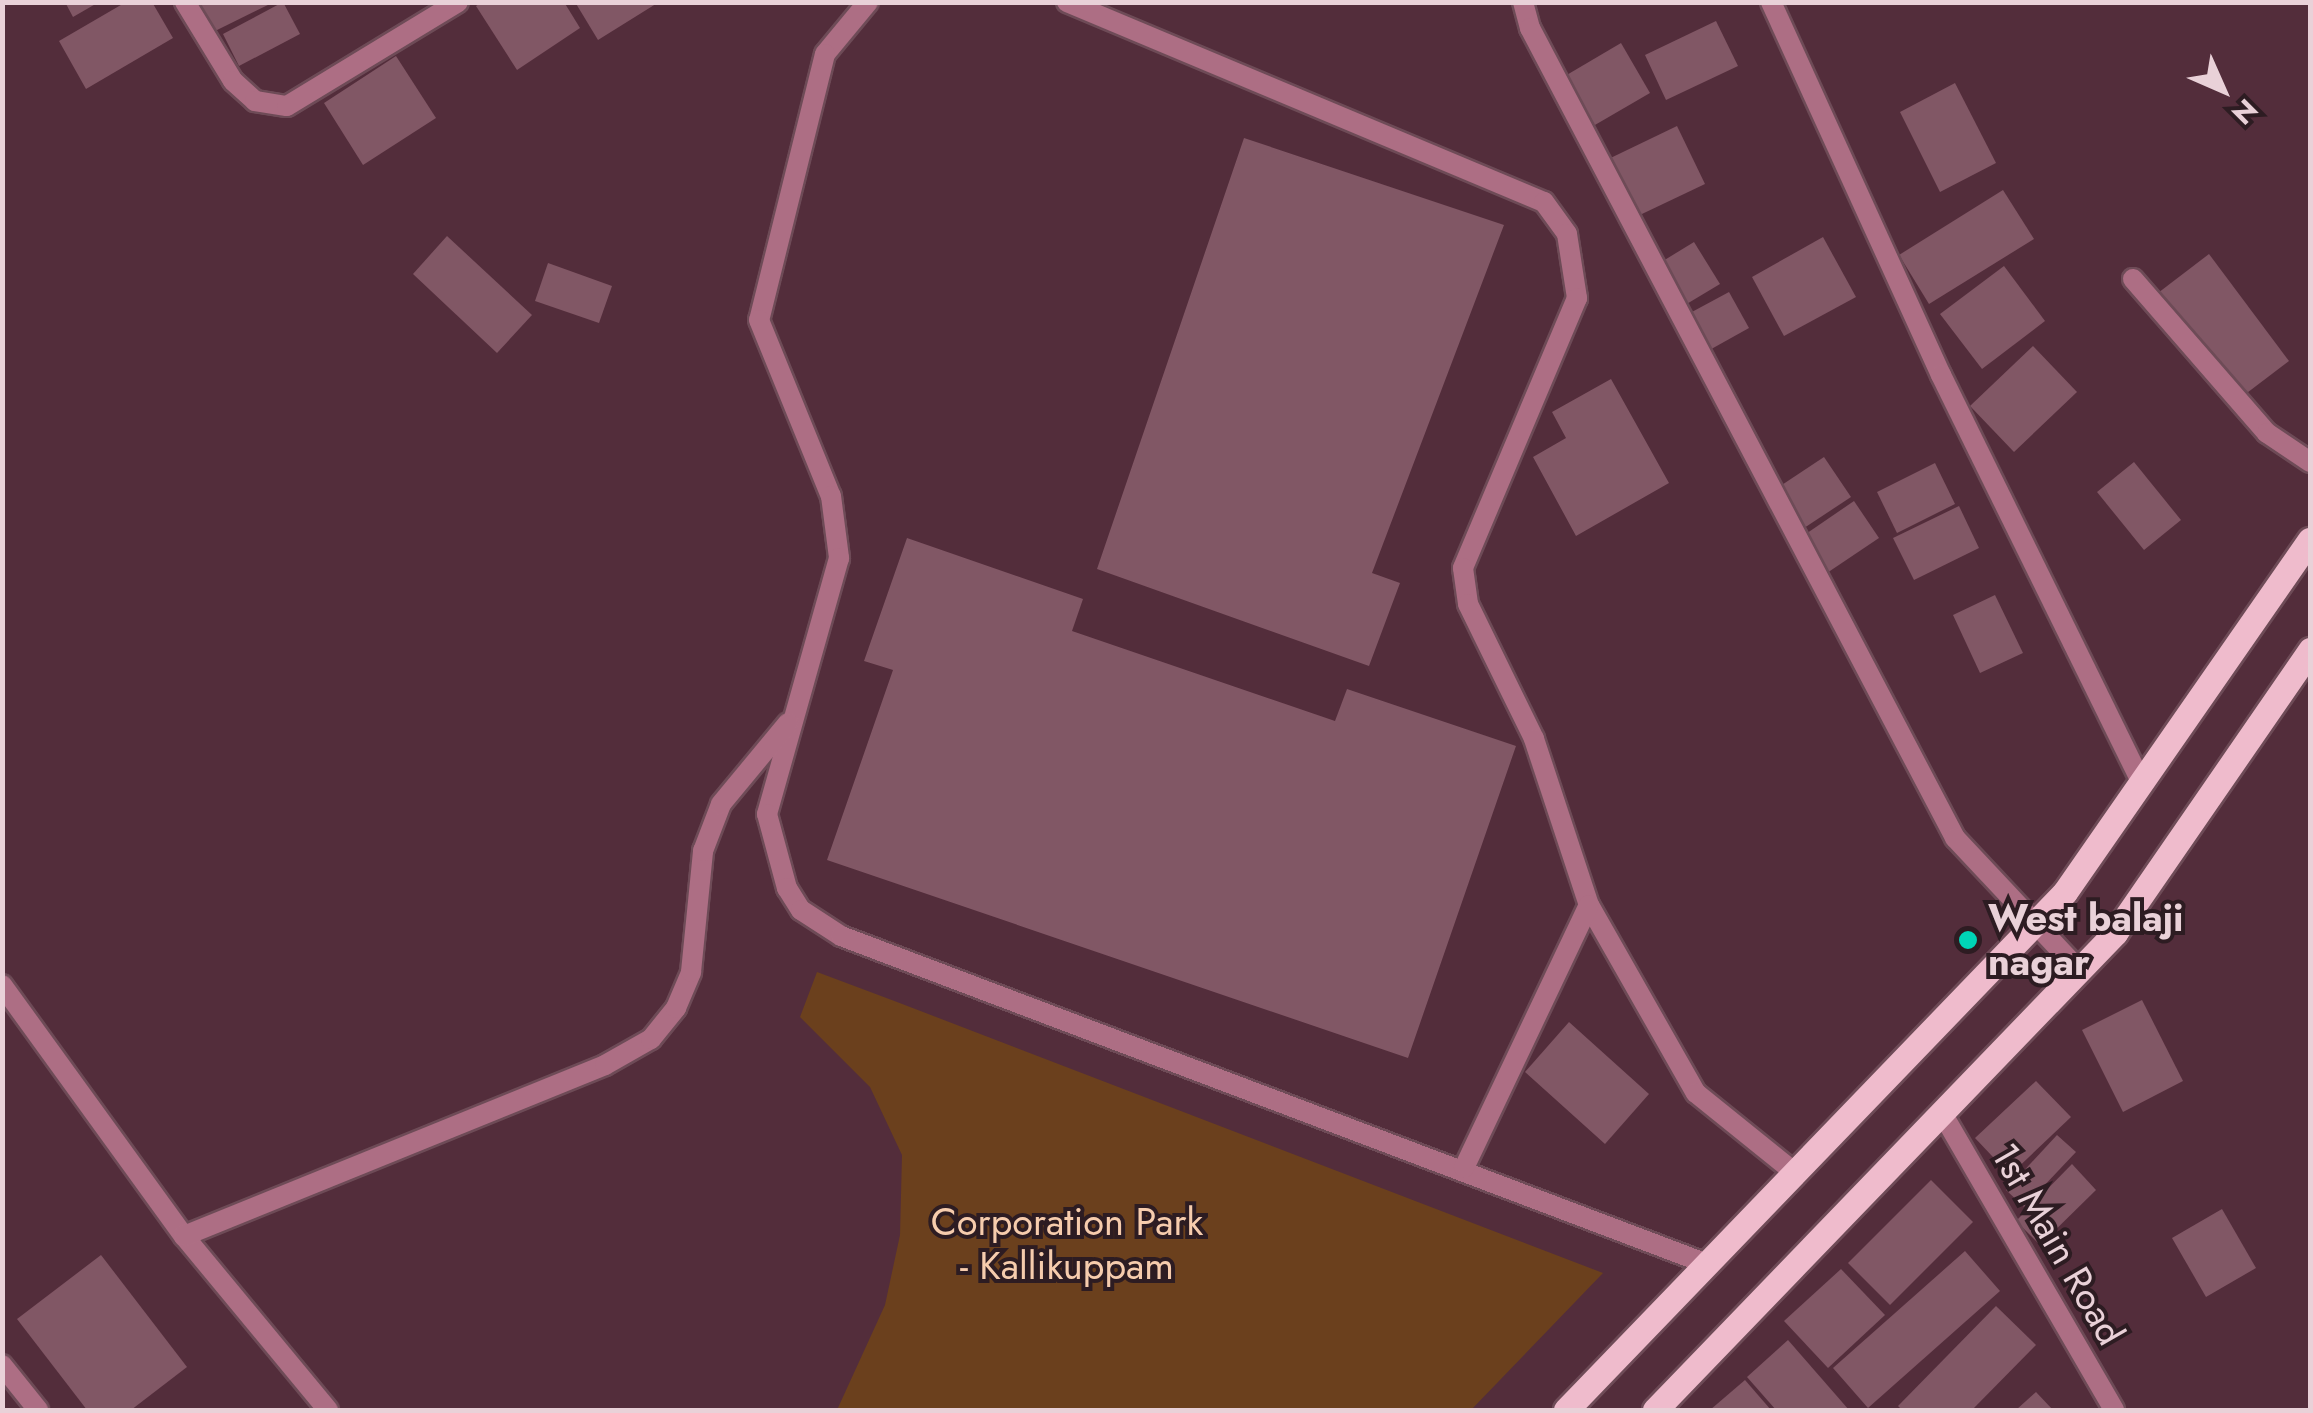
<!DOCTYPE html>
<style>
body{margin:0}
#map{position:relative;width:2313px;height:1413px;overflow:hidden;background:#532d3b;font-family:Jost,sans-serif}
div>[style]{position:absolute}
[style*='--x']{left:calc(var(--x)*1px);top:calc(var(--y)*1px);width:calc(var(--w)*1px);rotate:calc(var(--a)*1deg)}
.green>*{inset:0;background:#6b401d}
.building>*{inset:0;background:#815765}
.roads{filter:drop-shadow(2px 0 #6e4b57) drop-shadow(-2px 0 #6e4b57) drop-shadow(0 2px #6e4b57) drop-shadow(0 -2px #6e4b57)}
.lane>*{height:20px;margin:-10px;padding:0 10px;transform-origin:10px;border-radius:10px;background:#ad6e84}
.street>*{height:20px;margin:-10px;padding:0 10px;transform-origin:10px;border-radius:10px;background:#ad6e84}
.primary>*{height:25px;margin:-12.5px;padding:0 12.5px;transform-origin:12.5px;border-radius:12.5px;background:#efbbcc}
.dots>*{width:28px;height:28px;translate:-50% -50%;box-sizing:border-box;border:5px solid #2d1c22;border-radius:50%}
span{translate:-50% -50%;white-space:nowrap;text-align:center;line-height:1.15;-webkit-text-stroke:8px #2d1c22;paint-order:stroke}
.poi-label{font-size:38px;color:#e9d1d8;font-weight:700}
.left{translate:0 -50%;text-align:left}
.park-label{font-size:38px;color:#f6ccad}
.street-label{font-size:38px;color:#e9d1d8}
.frame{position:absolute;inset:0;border:5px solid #e9d1d8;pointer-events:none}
.north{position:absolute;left:2173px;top:40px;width:100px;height:100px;-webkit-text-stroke:8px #2d1c22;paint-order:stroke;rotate:135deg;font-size:28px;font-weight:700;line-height:40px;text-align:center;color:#e9d1d8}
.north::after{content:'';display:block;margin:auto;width:35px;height:45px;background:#e9d1d8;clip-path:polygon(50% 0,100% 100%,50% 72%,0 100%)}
</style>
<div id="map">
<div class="green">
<i style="clip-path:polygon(817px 972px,897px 1002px,1603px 1273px,1471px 1410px,837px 1410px,885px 1305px,900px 1235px,902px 1155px,870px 1087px,800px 1017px)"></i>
</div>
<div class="building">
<i style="clip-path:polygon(65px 2px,99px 2px,73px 17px)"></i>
<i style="clip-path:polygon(126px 2px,152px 2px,173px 38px,86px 89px,59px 41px)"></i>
<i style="clip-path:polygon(197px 2px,274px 2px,211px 33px)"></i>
<i style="clip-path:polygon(283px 2px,300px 34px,239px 66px,223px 34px)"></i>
<i style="clip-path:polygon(482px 2px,564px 2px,580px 28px,517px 70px,476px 6px)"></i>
<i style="clip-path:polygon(575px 2px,659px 2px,598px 40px)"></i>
<i style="clip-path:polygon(1716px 21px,1738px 66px,1666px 100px,1645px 55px)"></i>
<i style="clip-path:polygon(1621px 43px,1650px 93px,1576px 136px,1548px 86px)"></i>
<i style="clip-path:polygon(396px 56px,436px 118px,363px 165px,324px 103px)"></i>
<i style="clip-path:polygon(1955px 83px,1996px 163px,1940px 192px,1900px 112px)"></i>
<i style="clip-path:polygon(1677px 126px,1705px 184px,1623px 223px,1596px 165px)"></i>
<i style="clip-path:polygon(1244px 138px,1504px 225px,1372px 573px,1400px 583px,1369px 666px,1097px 569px)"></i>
<i style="clip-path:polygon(2003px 190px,2034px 239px,1929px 304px,1899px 255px)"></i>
<i style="clip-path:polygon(447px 236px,532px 315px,497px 353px,413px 274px)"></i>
<i style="clip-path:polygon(1823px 237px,1856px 297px,1784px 336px,1752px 277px)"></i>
<i style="clip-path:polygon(1694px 242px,1720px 284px,1670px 314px,1645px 272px)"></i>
<i style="clip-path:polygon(2209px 254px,2289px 361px,2235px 402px,2154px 296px)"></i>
<i style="clip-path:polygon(548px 263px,612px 286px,599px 323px,535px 301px)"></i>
<i style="clip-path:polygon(2004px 266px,2045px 321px,1982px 369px,1940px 314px)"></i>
<i style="clip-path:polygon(1729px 292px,1749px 328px,1697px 357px,1677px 320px)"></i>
<i style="clip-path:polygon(2033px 346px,2077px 392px,2014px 452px,1970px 406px)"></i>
<i style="clip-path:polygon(1611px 379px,1669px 483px,1576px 536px,1533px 457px,1566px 438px,1552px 412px)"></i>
<i style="clip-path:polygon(1824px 457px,1851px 497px,1795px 534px,1768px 494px)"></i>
<i style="clip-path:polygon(2134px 462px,2181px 520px,2144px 550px,2097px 492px)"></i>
<i style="clip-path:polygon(1935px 463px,1955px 504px,1897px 533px,1877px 492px)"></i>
<i style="clip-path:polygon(1854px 501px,1879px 538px,1821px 577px,1797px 540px)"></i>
<i style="clip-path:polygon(1959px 506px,1979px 548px,1914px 580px,1893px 538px)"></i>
<i style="clip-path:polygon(907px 538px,1083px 599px,1072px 631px,1335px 721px,1347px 689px,1516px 746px,1408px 1058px,827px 860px,893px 670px,864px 661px)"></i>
<i style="clip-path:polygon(1995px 595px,2023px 653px,1980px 673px,1953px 615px)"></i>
<i style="clip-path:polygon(2142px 1000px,2183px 1081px,2123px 1112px,2082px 1030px)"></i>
<i style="clip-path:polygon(1569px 1022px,1649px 1094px,1605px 1144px,1525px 1072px)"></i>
<i style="clip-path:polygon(2036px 1081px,2071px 1117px,2010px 1175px,1975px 1138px)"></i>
<i style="clip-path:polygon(2057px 1135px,2076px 1152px,2024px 1207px,2006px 1190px)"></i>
<i style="clip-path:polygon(2072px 1164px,2096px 1190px,2040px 1245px,2016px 1221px)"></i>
<i style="clip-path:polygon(1931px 1180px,1973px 1222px,1890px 1305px,1848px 1263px)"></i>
<i style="clip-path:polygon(2222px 1209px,2256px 1268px,2206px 1297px,2172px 1238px)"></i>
<i style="clip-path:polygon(1965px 1251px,2000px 1291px,1868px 1408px,1833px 1368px)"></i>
<i style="clip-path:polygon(101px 1255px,187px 1367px,131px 1410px,87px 1410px,17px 1319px)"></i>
<i style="clip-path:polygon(1841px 1269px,1885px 1315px,1828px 1368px,1784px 1321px)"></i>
<i style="clip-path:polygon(1996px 1306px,2036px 1345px,1972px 1410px,1902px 1410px,1898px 1406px)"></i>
<i style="clip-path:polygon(1788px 1340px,1849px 1410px,1776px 1410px,1747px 1377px)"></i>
<i style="clip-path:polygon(1745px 1380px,1771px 1410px,1710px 1410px)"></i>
<i style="clip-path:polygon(2036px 1392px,2053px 1410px,2016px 1410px)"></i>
</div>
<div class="roads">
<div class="lane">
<i style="--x:868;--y:2;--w:67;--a:129.6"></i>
<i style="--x:825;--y:54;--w:274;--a:103.9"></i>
<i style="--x:759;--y:320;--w:190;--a:67.8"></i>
<i style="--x:831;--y:496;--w:63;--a:82.6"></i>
<i style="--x:839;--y:558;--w:266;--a:105.7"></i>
<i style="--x:767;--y:814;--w:77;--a:74.9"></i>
<i style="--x:787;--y:888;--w:26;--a:58"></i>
<i style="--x:801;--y:910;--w:48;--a:33"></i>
<i style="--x:841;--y:936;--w:926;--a:20.74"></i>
<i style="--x:1067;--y:2;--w:517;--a:22.75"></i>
<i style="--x:1544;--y:202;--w:39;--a:54"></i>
<i style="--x:1567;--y:234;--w:65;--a:81.1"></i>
<i style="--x:1577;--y:298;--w:293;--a:112.9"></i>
<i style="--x:1463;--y:568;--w:36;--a:82"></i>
<i style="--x:1468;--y:604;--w:150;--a:63.9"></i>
<i style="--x:1534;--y:739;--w:175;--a:71.7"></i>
<i style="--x:1589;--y:905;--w:216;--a:60.4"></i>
<i style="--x:1696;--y:1093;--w:127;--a:38.9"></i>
<i style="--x:2133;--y:279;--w:204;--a:49"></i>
<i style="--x:2267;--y:433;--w:52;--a:34"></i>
<i style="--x:2;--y:985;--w:310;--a:54.1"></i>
<i style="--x:184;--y:1236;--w:226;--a:50.4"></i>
<i style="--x:1464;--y:1168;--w:291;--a:-64.6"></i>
<i style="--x:184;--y:1236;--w:454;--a:-22.1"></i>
<i style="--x:605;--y:1065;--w:53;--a:-29.5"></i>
<i style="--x:651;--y:1039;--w:40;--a:-51"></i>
<i style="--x:676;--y:1008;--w:39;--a:-67"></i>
<i style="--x:691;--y:972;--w:122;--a:-84.3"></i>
<i style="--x:703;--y:851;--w:50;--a:-69"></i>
<i style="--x:721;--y:804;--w:105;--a:-50.4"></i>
<i style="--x:2;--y:1365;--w:58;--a:51.3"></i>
</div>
<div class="street">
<i style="--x:185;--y:2;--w:92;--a:58.7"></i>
<i style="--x:233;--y:81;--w:30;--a:42"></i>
<i style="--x:255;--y:101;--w:32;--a:9"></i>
<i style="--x:287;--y:106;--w:200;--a:-31.3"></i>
<i style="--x:1523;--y:2;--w:27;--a:75"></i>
<i style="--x:1530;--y:28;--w:915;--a:62.31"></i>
<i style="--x:1955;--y:838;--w:181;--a:46.8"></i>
<i style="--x:1771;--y:2;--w:410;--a:65.5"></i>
<i style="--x:1941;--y:375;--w:453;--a:63.8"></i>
<i style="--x:1942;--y:1113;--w:343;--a:59.9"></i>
</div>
<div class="primary">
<i style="--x:1566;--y:1410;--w:719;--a:-46.07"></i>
<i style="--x:2065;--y:892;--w:429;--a:-55.2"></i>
<i style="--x:1655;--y:1410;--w:663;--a:-46.04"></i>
<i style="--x:2115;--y:933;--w:344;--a:-55.4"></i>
</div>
</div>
<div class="dots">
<i style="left:1968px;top:940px;background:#00d5b7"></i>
</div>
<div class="poi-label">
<span class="left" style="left:1988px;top:940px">West balaji<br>nagar</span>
</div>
<div class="park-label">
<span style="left:1067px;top:1244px">Corporation Park<br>- Kallikuppam</span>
</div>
<div class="street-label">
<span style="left:2058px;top:1244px;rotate:60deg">1st Main Road</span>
</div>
<div class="frame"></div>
<div class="north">N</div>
</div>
